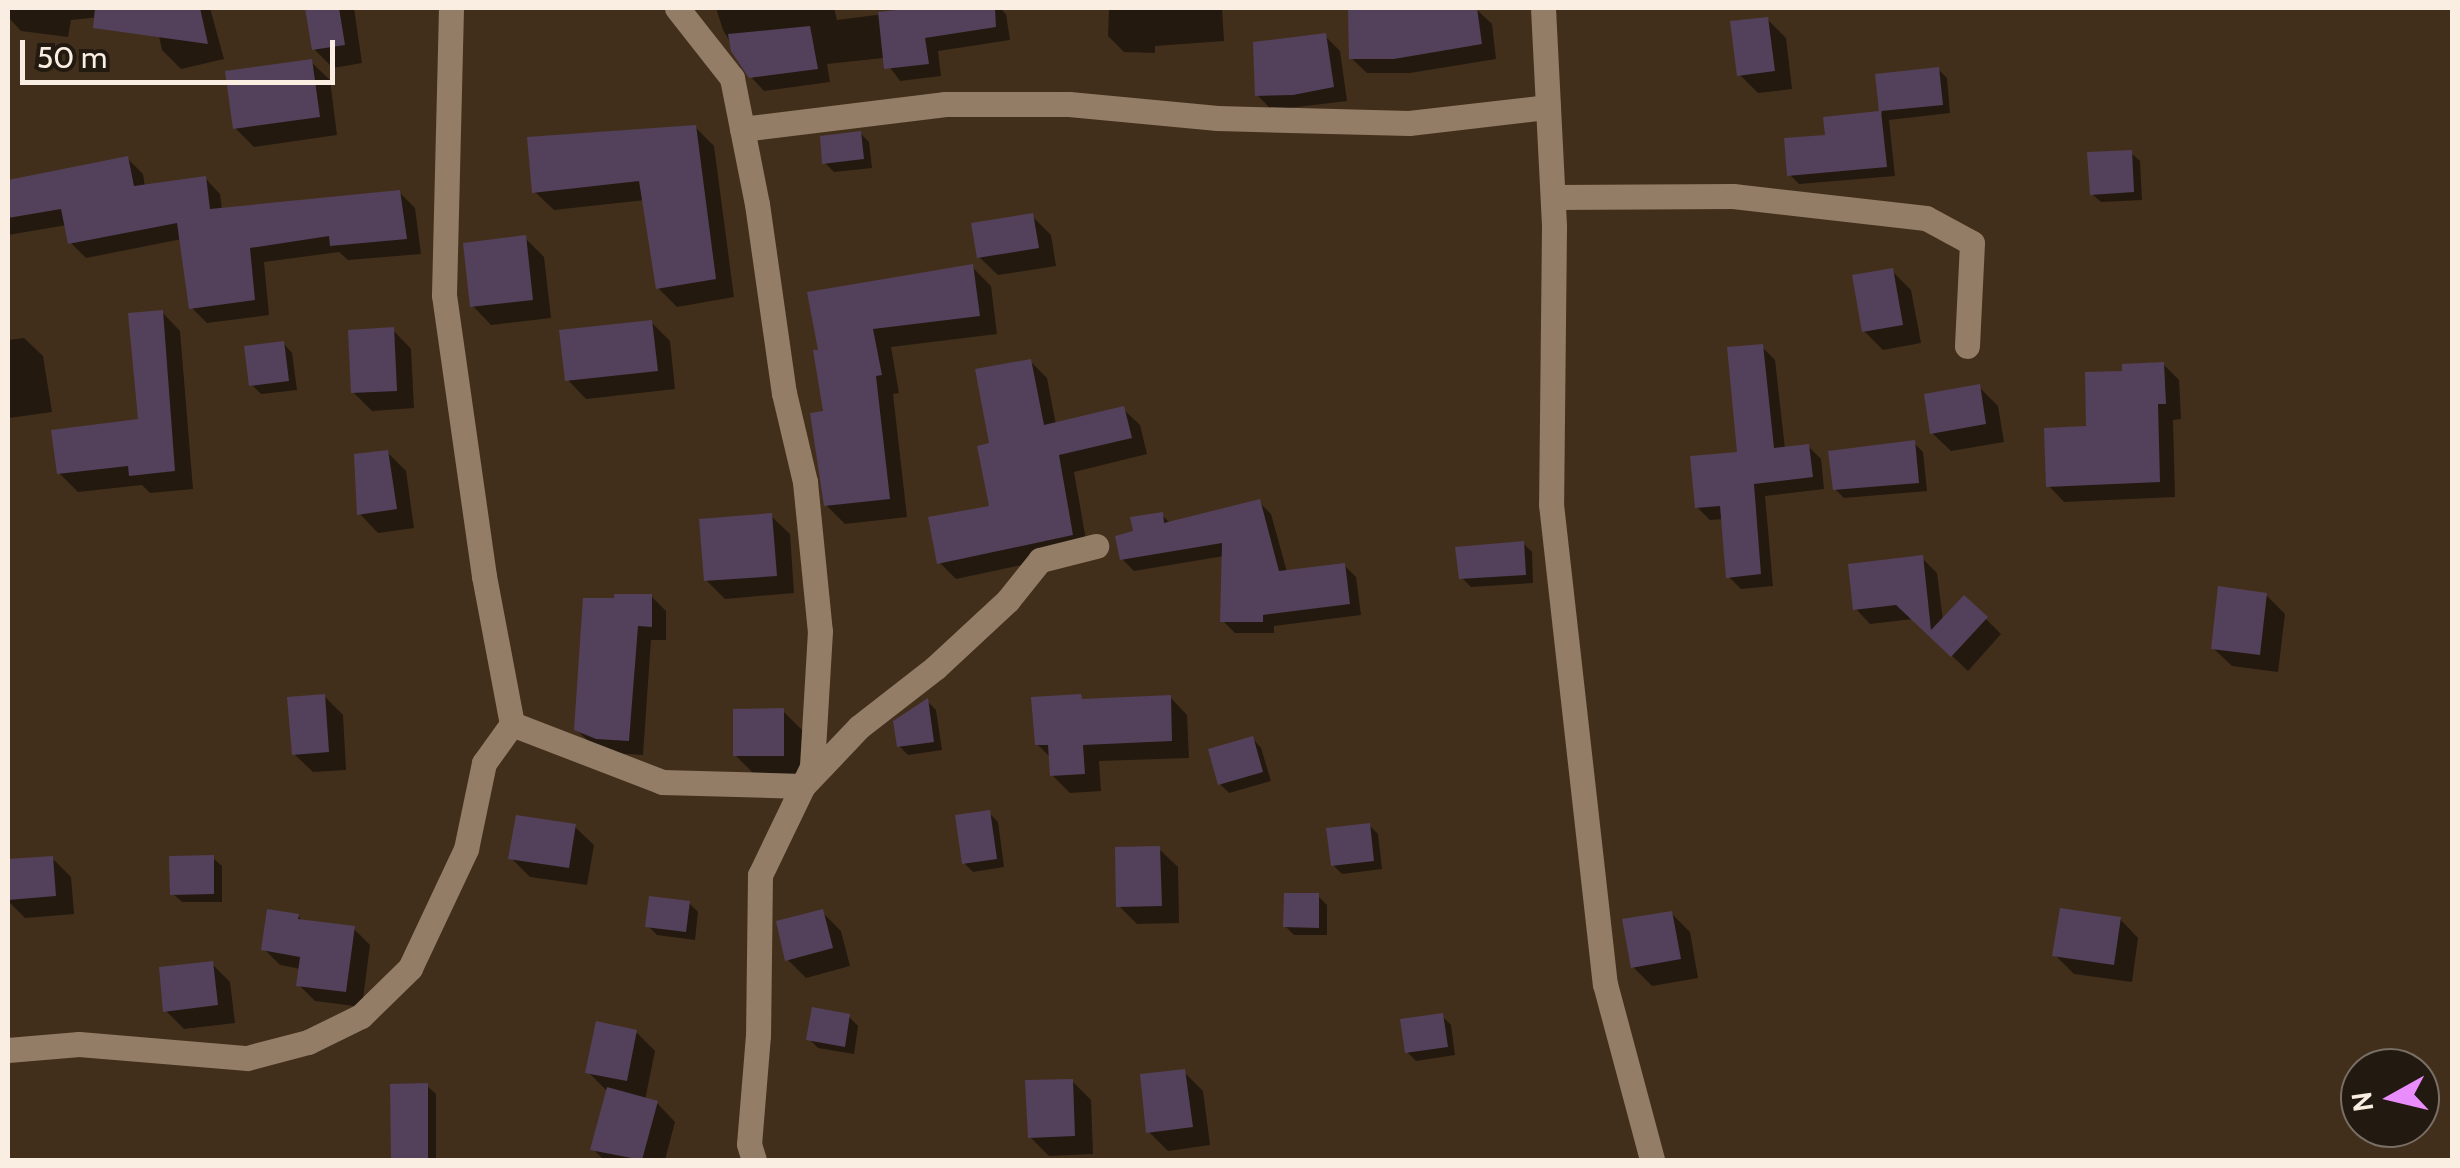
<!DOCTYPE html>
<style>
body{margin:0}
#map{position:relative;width:2460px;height:1168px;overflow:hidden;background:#422f1b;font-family:Cabin,sans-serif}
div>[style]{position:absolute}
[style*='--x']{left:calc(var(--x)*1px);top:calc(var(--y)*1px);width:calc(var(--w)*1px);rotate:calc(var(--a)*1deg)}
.shadow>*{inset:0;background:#0007}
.building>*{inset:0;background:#53405b}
.street>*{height:25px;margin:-12.5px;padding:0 12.5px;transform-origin:12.5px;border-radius:12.5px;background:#937d67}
span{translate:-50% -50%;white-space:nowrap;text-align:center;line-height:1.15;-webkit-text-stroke:8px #221910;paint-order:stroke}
.frame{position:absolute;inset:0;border:10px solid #faede1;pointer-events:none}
.north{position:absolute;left:2340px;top:1048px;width:100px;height:100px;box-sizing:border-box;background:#221910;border:2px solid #786e64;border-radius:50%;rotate:262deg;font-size:28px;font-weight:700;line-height:40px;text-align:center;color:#faede1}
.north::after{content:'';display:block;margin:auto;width:35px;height:45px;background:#ea8dfc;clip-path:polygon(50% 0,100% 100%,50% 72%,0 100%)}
.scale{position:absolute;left:20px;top:40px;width:315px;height:45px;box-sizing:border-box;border:5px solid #faede1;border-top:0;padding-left:12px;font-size:30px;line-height:35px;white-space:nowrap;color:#faede1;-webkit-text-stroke:8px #221910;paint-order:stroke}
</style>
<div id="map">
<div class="shadow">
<i style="clip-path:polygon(8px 8px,137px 8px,139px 13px,71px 20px,68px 37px,21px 31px,8px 17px)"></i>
<i style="clip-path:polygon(153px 8px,210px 8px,224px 59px,181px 69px,162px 50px)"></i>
<i style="clip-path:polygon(308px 8px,354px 8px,362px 63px,333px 68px,314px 49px)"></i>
<i style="clip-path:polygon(716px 8px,834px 8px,837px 20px,930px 8px,1000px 8px,1006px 14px,1010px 40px,938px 51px,941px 76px,900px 81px,883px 58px,827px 64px,830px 82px,764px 91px,751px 77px,723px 30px)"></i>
<i style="clip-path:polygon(1109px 8px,1222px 8px,1224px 41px,1155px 46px,1155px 53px,1124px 52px,1108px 36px)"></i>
<i style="clip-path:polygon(1476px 9px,1492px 24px,1496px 59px,1410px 73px,1367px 73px,1351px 58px)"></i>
<i style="clip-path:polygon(1767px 19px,1786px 38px,1792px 89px,1758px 93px,1739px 74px)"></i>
<i style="clip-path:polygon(1325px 36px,1340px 51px,1347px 101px,1272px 110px,1257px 95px)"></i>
<i style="clip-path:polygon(311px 62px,330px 80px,337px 135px,254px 147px,235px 128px)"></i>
<i style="clip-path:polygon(1938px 69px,1947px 78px,1950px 113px,1889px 120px,1895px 176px,1799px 184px,1790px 175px,1828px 137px,1826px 119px,1882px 113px,1878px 77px)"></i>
<i style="clip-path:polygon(695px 127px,714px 146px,734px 297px,677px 307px,658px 288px,645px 200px,554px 210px,535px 192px,529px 139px)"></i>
<i style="clip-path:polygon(860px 133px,869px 142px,872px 168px,834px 172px,825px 163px)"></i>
<i style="clip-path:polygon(2131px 153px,2140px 161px,2142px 200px,2101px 202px,2092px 194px)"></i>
<i style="clip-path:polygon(127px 158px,143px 174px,145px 187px,205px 178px,220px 194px,222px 210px,400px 193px,415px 208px,421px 254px,348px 260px,339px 252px,264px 262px,269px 315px,207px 323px,192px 308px,182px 239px,86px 258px,70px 242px,67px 225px,8px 235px,8px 181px)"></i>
<i style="clip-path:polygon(1032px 216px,1051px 235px,1056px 266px,998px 275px,979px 257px)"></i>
<i style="clip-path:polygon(525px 238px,544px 257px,551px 318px,491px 325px,473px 306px)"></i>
<i style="clip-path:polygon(972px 267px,991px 286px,997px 334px,891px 347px,899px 393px,893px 394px,907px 517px,845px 524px,826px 505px,821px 352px)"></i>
<i style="clip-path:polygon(1892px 271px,1911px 290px,1921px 343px,1883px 350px,1864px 331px)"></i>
<i style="clip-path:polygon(162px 312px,180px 331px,193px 489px,150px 493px,142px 485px,78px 492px,59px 473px,141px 421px)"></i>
<i style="clip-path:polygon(651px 322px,670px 341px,675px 389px,586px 399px,568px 380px)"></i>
<i style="clip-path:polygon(393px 330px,411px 349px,414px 408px,372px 411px,353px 392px)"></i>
<i style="clip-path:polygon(24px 338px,43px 356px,52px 412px,9px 418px,8px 340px)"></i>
<i style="clip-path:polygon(284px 344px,292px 353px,297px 390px,261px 394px,252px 385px)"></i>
<i style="clip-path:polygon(1762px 347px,1775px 360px,1785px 449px,1808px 446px,1821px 459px,1824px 489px,1765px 496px,1773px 586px,1741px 589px,1728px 576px,1724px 519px,1710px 520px,1697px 507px,1739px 454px)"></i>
<i style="clip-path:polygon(1030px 361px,1047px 378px,1056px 425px,1123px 409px,1140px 425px,1147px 454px,1074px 472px,1088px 551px,956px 579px,939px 562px,992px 508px,992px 445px)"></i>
<i style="clip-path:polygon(2163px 364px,2179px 380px,2181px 419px,2173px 420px,2175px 497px,2064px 502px,2048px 485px,2125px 374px)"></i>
<i style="clip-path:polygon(1979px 387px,1998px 406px,2004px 442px,1951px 451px,1932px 433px)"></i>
<i style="clip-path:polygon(1914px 443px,1923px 452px,1927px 491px,1844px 498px,1835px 489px)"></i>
<i style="clip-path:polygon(387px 452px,406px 471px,414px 528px,378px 533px,360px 514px)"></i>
<i style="clip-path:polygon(1259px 502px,1271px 514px,1287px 572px,1344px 565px,1356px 577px,1361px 615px,1274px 626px,1274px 633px,1235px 633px,1223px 621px,1224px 556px,1134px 571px,1122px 559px,1135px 533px,1162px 515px,1171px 524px)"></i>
<i style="clip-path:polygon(771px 516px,790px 534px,794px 593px,725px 599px,706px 580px)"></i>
<i style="clip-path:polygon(1523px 543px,1532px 552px,1533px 583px,1471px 587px,1462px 578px)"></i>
<i style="clip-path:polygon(1922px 558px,1937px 573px,1943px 621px,1986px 619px,2001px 634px,1968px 671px,1913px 619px,1870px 624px,1855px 608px)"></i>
<i style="clip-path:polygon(2266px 595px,2285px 614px,2278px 672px,2232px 666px,2213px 648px)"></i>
<i style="clip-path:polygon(651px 596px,666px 611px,666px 640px,651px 640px,643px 755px,613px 753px,591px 744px,576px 729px)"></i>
<i style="clip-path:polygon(324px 696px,343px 715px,346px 770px,313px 772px,294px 754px)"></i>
<i style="clip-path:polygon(1080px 697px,1084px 701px,1170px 697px,1187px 715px,1189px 758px,1099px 761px,1101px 791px,1070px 793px,1052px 775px,1051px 758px,1037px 744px)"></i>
<i style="clip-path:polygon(927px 701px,936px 710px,942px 750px,908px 755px,899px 746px)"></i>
<i style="clip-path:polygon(783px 711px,802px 730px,802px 774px,754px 774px,735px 755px)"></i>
<i style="clip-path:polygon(1253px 739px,1261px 748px,1271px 781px,1229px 793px,1220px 784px)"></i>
<i style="clip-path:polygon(989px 813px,998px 822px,1004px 867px,973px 872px,964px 863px)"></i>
<i style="clip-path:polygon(1369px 825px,1378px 834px,1382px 869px,1342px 874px,1333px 865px)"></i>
<i style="clip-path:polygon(575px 827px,594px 845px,587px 885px,530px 877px,511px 858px)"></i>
<i style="clip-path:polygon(1159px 849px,1178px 867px,1179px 923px,1137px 924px,1119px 906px)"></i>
<i style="clip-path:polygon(52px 858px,71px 877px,74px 914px,25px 918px,8px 901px,8px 862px)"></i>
<i style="clip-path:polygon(213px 858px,222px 866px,222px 902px,182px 902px,173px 894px)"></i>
<i style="clip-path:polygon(1318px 896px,1327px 905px,1327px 935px,1294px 935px,1285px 926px)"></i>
<i style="clip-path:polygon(689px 903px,698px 912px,695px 940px,657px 935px,648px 926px)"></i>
<i style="clip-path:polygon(822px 912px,841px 931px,850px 966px,806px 978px,787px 959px)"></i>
<i style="clip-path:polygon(1671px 913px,1690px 932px,1698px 978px,1652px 986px,1633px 967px)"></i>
<i style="clip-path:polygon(298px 916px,303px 922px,354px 929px,370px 945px,362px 1007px,315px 1001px,299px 985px,301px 969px,280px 965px,264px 949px)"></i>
<i style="clip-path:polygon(2120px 919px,2138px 938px,2132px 982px,2074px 974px,2055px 955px)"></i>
<i style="clip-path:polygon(212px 964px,230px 982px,235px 1023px,184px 1029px,166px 1011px)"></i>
<i style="clip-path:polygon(1442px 1016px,1451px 1025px,1455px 1055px,1416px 1061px,1407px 1052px)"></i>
<i style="clip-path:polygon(849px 1017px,858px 1026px,854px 1054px,818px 1048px,809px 1039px)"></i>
<i style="clip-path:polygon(636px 1032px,655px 1051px,645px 1100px,657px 1103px,675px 1122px,665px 1160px,604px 1160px,593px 1149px,608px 1092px,588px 1072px)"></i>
<i style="clip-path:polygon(1184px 1072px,1203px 1091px,1210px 1145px,1168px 1151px,1149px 1132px)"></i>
<i style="clip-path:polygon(1072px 1081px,1091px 1100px,1093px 1154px,1049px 1156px,1030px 1137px)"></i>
<i style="clip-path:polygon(427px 1086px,436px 1094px,436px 1160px,393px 1160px,393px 1087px)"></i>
</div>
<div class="building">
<i style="clip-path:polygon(95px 8px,200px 8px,208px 44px,93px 28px)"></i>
<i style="clip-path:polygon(305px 8px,339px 8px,345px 45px,312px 50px)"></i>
<i style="clip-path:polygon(916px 8px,995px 8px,996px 27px,925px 38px,929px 64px,884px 69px,878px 12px)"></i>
<i style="clip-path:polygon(1477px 8px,1482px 44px,1394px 59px,1349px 59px,1348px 9px)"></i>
<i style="clip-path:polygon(1768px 17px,1775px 71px,1737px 76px,1730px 21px)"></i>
<i style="clip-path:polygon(810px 26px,818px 69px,749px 78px,731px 51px,728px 34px)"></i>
<i style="clip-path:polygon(1326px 33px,1334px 87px,1293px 95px,1255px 96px,1253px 42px)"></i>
<i style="clip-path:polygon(312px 59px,320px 117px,233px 129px,225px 71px)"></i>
<i style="clip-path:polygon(1939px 67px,1943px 105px,1881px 111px,1887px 167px,1787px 176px,1784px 138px,1825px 135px,1823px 117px,1879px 111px,1875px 74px)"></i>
<i style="clip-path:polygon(696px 125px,716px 279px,656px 289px,639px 181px,532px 193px,527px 137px)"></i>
<i style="clip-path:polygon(861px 131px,864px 159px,822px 164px,820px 136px)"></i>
<i style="clip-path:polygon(2132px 150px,2134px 192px,2090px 195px,2087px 152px)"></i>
<i style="clip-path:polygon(128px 156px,134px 186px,206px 176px,210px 209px,400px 190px,407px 239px,330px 246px,329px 236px,250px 248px,255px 300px,189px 309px,177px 223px,68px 244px,61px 209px,8px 218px,8px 180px)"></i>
<i style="clip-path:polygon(1033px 213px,1039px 248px,977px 258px,971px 223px)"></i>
<i style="clip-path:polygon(526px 235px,533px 300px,470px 307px,463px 243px)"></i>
<i style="clip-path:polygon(973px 264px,980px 316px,873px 329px,882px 375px,876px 376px,890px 499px,824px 506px,810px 413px,823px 411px,813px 350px,818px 350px,807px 292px)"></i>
<i style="clip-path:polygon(1893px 268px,1903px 325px,1862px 332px,1852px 275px)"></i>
<i style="clip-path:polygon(163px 310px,175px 471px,129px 476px,128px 466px,57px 474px,51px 430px,138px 419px,128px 313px)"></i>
<i style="clip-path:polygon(652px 320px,658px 371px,565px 381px,559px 330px)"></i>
<i style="clip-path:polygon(394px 327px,397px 391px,351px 393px,348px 330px)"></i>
<i style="clip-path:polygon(284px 341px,289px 381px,249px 386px,244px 346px)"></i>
<i style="clip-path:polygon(1763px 344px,1774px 448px,1809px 444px,1813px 477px,1754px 484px,1761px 574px,1726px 578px,1720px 506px,1695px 508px,1690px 456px,1737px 452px,1727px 347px)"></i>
<i style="clip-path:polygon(1031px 359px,1044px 425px,1124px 406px,1132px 438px,1059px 455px,1073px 535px,937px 564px,928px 517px,989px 506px,977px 446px,989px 443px,975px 369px)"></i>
<i style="clip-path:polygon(2164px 362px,2166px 404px,2158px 404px,2160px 482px,2046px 487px,2044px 428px,2086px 426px,2085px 372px,2122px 371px,2122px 364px)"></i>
<i style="clip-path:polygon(1980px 384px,1986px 424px,1930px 434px,1924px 394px)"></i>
<i style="clip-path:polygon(1915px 440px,1919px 483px,1833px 490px,1828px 451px)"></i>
<i style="clip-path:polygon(388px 450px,397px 509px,357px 515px,354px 454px)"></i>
<i style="clip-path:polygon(1260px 499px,1279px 571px,1345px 563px,1350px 604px,1263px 615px,1263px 622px,1220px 622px,1222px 543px,1120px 560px,1115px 536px,1133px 531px,1130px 517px,1163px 512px,1164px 523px)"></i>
<i style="clip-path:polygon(772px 513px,777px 576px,704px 581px,699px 519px)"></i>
<i style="clip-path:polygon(1524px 541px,1526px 575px,1459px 579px,1455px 547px)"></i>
<i style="clip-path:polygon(1923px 555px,1931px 630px,1964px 595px,1988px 617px,1951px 657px,1896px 605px,1853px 610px,1848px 564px)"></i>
<i style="clip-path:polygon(2218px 586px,2267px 593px,2260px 655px,2211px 649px)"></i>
<i style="clip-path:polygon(614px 594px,652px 594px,652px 627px,638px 626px,629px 741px,596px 739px,574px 730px,583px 598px,614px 598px)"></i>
<i style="clip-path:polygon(325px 694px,329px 752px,292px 755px,287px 697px)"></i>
<i style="clip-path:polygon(1081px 694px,1082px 699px,1171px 695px,1172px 741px,1083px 745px,1085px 774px,1050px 776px,1048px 745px,1035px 745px,1031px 697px)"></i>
<i style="clip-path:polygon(928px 698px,934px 742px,897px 747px,893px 721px)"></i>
<i style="clip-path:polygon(784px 708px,784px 756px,733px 756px,733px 709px)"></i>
<i style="clip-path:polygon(1253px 736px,1263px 772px,1218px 785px,1208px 749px)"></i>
<i style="clip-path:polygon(990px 810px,997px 859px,962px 864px,955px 815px)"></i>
<i style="clip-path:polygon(516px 815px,576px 824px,569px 868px,508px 859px)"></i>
<i style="clip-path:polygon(1370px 823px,1374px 861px,1331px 866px,1326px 828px)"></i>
<i style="clip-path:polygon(1160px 846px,1162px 906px,1116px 907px,1115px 847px)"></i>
<i style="clip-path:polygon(214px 855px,214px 894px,170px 895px,169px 856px)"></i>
<i style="clip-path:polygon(53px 856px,56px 896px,8px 900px,8px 859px)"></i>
<i style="clip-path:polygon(1284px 893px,1319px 893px,1319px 928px,1283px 927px)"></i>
<i style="clip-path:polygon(649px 896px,690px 901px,686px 932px,645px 927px)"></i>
<i style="clip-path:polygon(2060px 908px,2121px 917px,2114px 965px,2052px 956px)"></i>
<i style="clip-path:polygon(267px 909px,299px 914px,298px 919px,355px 926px,346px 992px,296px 986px,300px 957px,261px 950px)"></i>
<i style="clip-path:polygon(823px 909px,833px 948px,785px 961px,776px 921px)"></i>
<i style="clip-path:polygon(1672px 911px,1681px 959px,1631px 968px,1622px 919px)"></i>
<i style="clip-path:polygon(213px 961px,218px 1005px,163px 1012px,159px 967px)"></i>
<i style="clip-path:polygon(812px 1007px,850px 1014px,845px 1047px,806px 1040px)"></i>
<i style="clip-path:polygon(1443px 1013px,1448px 1047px,1405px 1053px,1400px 1019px)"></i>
<i style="clip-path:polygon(596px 1021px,637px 1030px,627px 1081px,585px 1073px)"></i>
<i style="clip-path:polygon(1185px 1069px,1193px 1127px,1146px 1133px,1140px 1074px)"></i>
<i style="clip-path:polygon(1073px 1079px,1075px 1136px,1028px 1138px,1025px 1080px)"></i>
<i style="clip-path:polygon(428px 1083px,428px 1160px,391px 1160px,390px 1084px)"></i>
<i style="clip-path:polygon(607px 1087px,658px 1101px,642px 1160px,590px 1150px)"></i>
</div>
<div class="street">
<i style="--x:451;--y:8;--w:287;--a:91.4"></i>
<i style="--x:444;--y:295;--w:284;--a:81.9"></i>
<i style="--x:484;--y:576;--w:151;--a:79.3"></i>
<i style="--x:677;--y:8;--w:89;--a:51.8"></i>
<i style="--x:732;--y:78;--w:128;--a:78.8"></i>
<i style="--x:757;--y:204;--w:191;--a:81.9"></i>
<i style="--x:784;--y:393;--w:91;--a:76.7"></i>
<i style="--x:805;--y:482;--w:150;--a:84.3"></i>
<i style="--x:820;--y:631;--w:136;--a:93.4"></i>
<i style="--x:812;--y:767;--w:120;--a:115.7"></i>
<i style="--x:760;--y:875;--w:160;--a:90.7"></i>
<i style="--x:758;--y:1035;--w:109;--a:94.7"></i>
<i style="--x:749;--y:1144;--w:17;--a:73"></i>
<i style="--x:1543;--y:8;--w:219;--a:87.1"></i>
<i style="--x:1554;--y:227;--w:277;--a:90.6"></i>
<i style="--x:1551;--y:504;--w:483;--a:83.6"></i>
<i style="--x:1605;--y:984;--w:182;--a:75"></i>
<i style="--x:742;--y:129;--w:205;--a:-7"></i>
<i style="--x:945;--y:104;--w:124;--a:0"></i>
<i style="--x:1069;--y:104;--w:149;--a:5.4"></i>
<i style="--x:1217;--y:118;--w:192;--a:1.5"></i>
<i style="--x:1409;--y:123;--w:140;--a:-6.6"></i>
<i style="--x:1553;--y:197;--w:180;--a:-0.3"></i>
<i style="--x:1733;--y:196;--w:194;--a:6.5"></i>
<i style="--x:1926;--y:218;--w:52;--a:28.5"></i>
<i style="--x:1972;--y:243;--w:103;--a:92.8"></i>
<i style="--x:8;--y:1050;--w:71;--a:-4.8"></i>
<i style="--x:79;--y:1044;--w:169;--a:4.8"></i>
<i style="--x:247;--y:1058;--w:63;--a:-14.7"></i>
<i style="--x:308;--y:1042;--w:59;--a:-26.1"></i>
<i style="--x:361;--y:1016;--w:69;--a:-44.4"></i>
<i style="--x:410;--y:968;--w:132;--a:-64.8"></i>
<i style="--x:466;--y:849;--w:88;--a:-78.2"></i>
<i style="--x:484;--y:763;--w:48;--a:-54.3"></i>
<i style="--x:512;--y:724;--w:161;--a:21.1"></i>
<i style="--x:662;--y:782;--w:141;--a:1.6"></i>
<i style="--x:803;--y:786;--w:81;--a:-46.5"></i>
<i style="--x:859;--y:727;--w:98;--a:-37.9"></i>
<i style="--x:936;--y:667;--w:98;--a:-42.9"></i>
<i style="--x:1008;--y:600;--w:51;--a:-51.3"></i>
<i style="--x:1040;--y:560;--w:58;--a:-14"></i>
</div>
<div class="frame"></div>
<div class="north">N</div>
<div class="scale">50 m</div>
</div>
